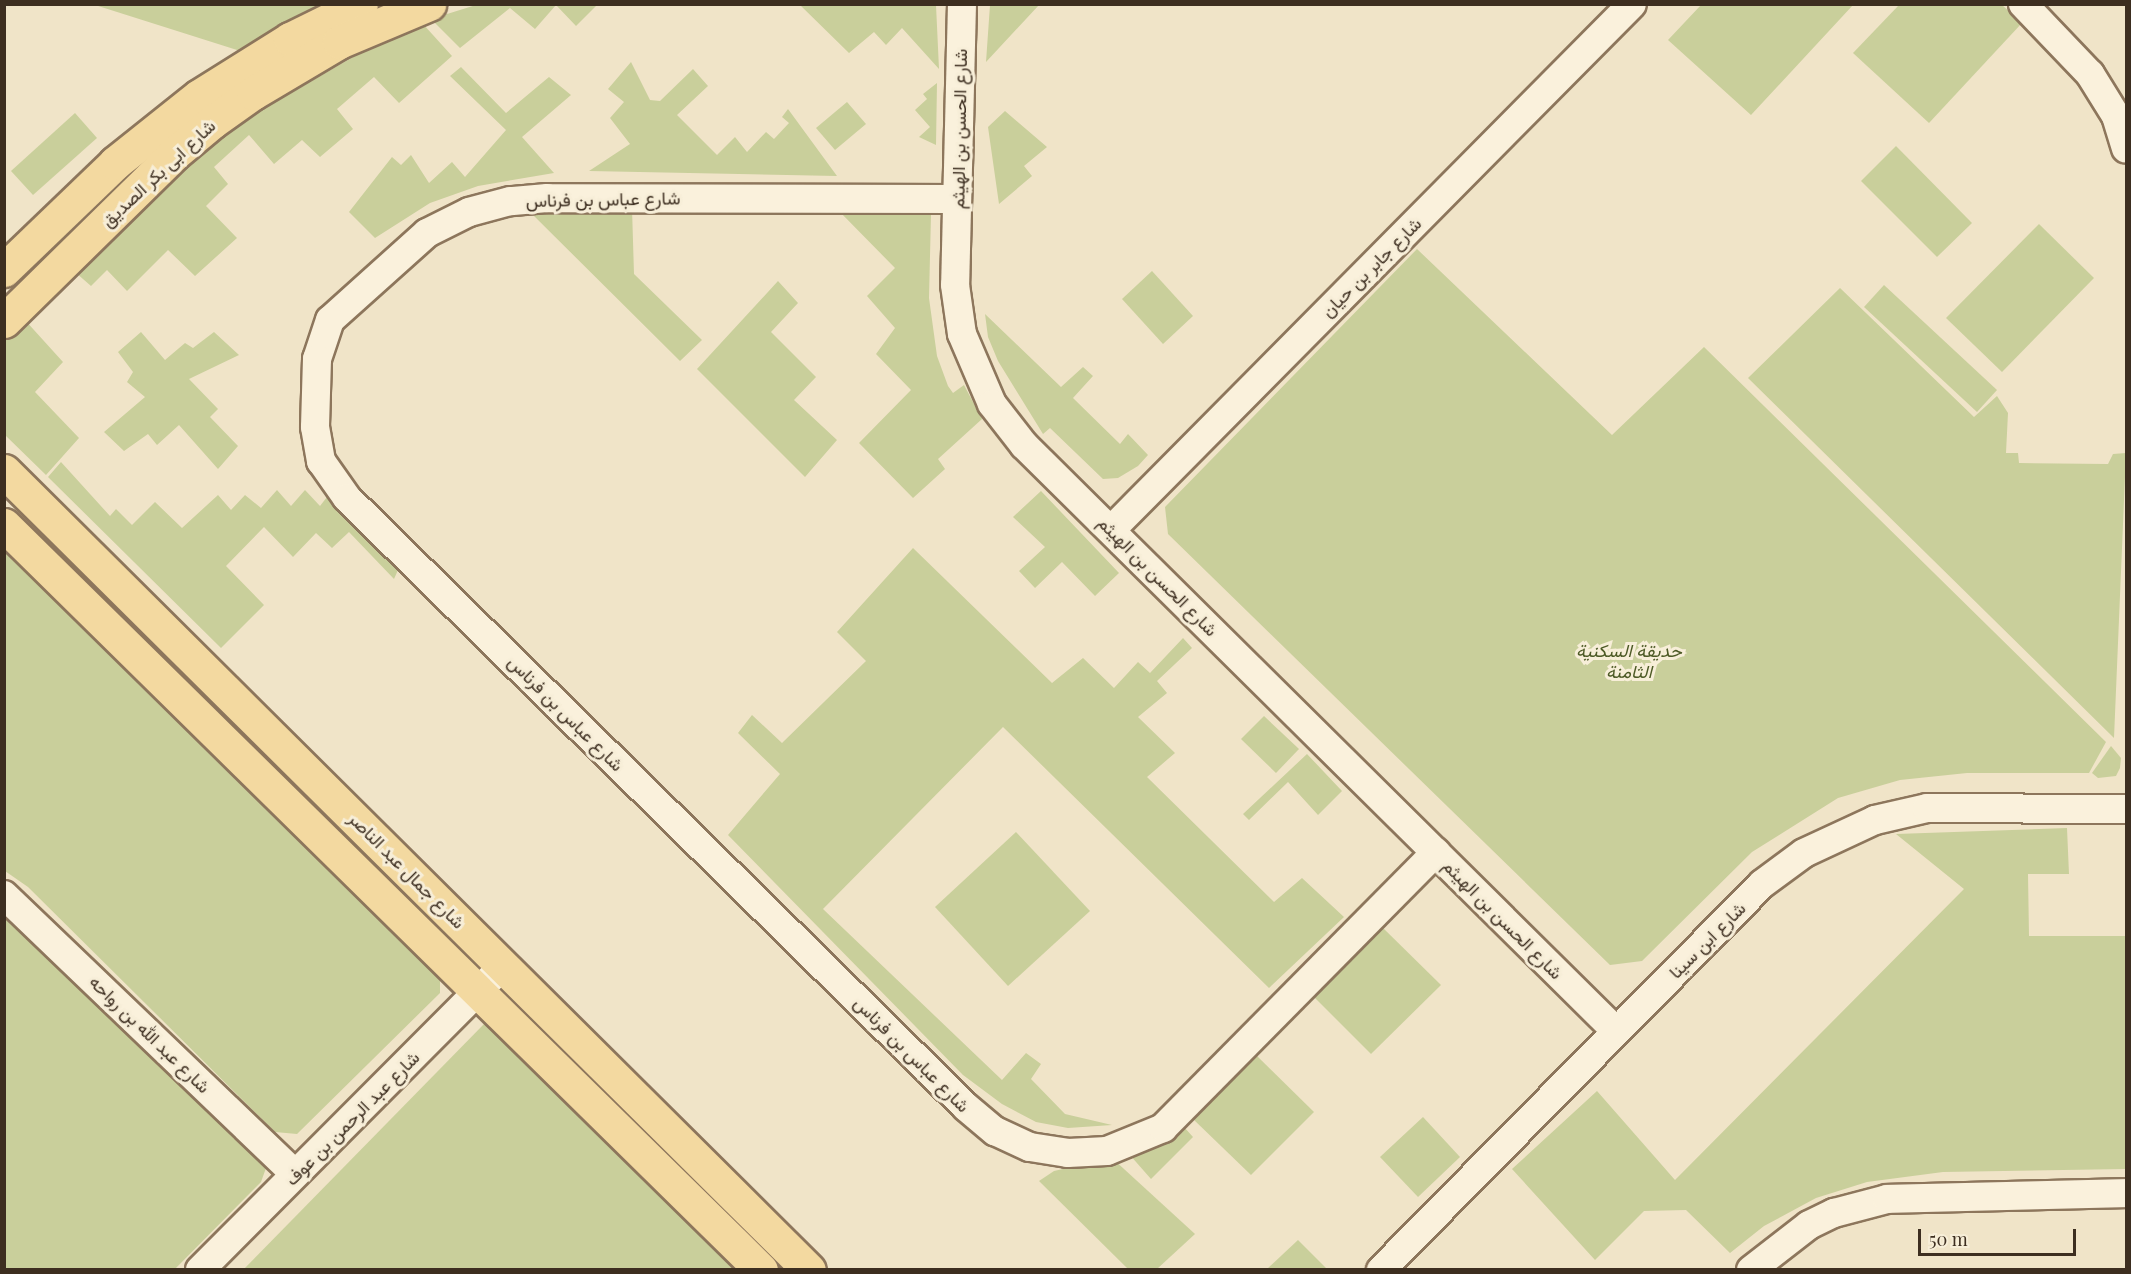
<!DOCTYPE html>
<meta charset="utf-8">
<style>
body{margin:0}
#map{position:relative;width:2131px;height:1274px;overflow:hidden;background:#f0e4c8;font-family:"Playfair Display",Vazirmatn,serif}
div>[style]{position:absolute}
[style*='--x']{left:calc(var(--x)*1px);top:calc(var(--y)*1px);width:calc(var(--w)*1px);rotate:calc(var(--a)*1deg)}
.green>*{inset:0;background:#c9cf9b}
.roads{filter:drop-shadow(2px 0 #8d765c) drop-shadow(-2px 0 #8d765c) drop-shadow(0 2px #8d765c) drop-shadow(0 -2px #8d765c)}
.minor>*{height:28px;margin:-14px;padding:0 14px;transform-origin:14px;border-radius:14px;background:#faf1dc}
.major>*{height:33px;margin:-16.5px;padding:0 16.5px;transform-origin:16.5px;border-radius:16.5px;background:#f3d9a0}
span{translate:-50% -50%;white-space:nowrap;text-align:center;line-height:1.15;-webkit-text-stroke:6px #f7eed8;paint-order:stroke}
.street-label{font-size:18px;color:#3d2e20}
.park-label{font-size:18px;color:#4d5a26;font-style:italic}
.frame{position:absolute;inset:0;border:6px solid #3d2e20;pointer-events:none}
.scale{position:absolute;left:1918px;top:1229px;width:158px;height:27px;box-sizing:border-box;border:3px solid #3d2e20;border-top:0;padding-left:8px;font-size:18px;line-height:21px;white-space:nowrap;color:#3d2e20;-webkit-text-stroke:4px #f7eed8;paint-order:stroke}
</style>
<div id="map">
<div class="green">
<i style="clip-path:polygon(990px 4px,1039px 5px,986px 62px,990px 5px)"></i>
<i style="clip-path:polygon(95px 5px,337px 4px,383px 5px,346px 24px,162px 144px,55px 238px,122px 163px,262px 58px)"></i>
<i style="clip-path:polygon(476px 5px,597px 5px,576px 26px,556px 5px,535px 29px,510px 8px,460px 48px,431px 19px)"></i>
<i style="clip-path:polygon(800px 5px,936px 5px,939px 69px,902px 28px,886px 45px,874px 32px,849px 53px)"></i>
<i style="clip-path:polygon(1701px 5px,1701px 4px,1853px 5px,1751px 115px,1668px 40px)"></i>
<i style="clip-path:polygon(1899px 5px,2002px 5px,2022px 23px,1929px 123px,1853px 53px)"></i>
<i style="clip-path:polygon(423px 24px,452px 56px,399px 103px,374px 77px,337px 109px,353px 129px,320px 157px,302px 140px,274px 164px,249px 135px,214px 167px,228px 184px,206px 206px,237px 238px,195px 276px,168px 250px,127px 291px,107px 270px,91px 286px,75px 272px,140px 204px,248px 118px,391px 35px)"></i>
<i style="clip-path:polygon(631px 62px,650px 100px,660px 101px,693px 69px,708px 86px,677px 115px,717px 155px,735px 137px,747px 152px,766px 132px,774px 139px,789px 123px,782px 117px,788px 109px,837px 176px,589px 171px,630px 144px,610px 118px,624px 102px,608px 89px)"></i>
<i style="clip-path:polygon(461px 67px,506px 113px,549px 77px,571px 95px,522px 137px,554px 173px,478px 186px,430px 203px,375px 238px,349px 212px,392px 157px,401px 165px,411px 155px,429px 183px,452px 162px,465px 177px,506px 130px,450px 76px)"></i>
<i style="clip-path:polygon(937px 83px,936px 145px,919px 137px,930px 127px,915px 110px,927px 99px,923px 94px)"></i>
<i style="clip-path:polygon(847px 102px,866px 124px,835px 150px,816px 128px)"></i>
<i style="clip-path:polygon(1005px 111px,1047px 147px,1024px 166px,1032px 176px,999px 204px,988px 127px)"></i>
<i style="clip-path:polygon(75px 113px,97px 138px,33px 195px,11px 171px)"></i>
<i style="clip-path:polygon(1896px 146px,1972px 223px,1937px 257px,1861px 181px)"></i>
<i style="clip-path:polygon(632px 208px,634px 274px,702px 340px,680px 361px,530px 212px)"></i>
<i style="clip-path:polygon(919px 208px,931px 214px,929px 298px,937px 356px,948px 386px,953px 393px,964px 385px,982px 419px,938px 459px,945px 469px,913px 498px,859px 443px,911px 390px,876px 354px,895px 328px,867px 296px,895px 268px,837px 209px)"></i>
<i style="clip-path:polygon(2039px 224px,2094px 278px,2002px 372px,1946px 318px)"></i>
<i style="clip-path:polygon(1417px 249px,1612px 435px,1704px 347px,2106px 742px,2089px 773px,1967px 773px,1900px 780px,1838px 798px,1752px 852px,1642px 961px,1610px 965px,1168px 534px,1165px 507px)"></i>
<i style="clip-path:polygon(1152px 271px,1193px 316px,1163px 344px,1122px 299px)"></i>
<i style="clip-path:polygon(778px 281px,798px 303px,771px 332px,816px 377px,794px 400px,837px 440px,805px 477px,697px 369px)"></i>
<i style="clip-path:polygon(1884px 285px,1997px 390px,1977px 412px,1864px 307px)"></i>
<i style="clip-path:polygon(1840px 288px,1974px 417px,1997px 396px,2008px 413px,2006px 453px,2018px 453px,2019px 463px,2108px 464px,2113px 454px,2126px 453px,2114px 738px,1748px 378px)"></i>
<i style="clip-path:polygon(985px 314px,1061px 387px,1083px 367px,1093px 376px,1073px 398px,1120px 444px,1128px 434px,1148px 455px,1138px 466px,1118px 478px,1103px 479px,1050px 428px,1043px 434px,998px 361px,988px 337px)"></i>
<i style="clip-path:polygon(24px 319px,63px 362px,35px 392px,79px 438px,46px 475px,5px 435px,5px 337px)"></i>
<i style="clip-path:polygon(141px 332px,165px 360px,185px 343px,193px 348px,214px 332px,239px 355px,189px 379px,218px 409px,210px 417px,238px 446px,218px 469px,179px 425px,157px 445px,148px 434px,124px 451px,104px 432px,145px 397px,127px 382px,133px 372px,118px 352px)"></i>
<i style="clip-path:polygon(61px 462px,110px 516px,116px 509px,132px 525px,155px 502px,182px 528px,218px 495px,231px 510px,245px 495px,261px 508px,277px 490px,291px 506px,305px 490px,320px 506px,327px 497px,398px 570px,394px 579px,349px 532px,332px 548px,316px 533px,293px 557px,264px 527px,226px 566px,264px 605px,221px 648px,48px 477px)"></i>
<i style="clip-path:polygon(1041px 491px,1119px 573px,1095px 596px,1062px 562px,1035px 588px,1019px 571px,1045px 547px,1013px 517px)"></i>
<i style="clip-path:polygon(4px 545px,440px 963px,440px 993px,297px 1134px,275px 1132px,28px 887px,5px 871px)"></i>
<i style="clip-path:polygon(913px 548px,1052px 683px,1083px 658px,1114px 688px,1138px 662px,1150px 673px,1183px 638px,1192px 648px,1157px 681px,1167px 693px,1138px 717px,1175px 753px,1147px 777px,1274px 902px,1302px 878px,1344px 917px,1269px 988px,1003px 727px,823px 909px,1002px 1080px,1026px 1053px,1041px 1064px,1031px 1079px,1065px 1114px,1112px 1125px,1068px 1128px,1036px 1122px,1002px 1104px,963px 1075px,728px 835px,780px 774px,738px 733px,752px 715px,782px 743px,866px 661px,837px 632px)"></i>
<i style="clip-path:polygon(1264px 716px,1299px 749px,1276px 773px,1241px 739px)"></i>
<i style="clip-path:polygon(2111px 746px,2121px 758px,2120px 768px,2116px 776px,2098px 778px,2092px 773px)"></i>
<i style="clip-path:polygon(1307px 754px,1342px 791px,1318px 815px,1288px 782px,1249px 820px,1243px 814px)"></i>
<i style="clip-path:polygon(2067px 828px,2069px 874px,2028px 874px,2029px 936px,2126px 936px,2126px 1169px,1943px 1172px,1867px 1182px,1816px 1198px,1764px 1226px,1730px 1253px,1686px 1210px,1644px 1211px,1595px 1260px,1512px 1169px,1597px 1091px,1675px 1180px,1964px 889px,1896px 834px)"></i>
<i style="clip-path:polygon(1016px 832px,1090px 911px,1008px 986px,935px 907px)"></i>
<i style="clip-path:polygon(4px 903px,48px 954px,227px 1131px,234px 1126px,262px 1152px,266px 1168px,261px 1182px,175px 1269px,5px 1269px)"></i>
<i style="clip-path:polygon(1381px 926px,1441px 985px,1371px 1054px,1312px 995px)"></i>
<i style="clip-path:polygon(484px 1024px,498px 1024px,748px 1270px,243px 1270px)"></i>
<i style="clip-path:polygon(1256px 1055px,1314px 1112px,1251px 1175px,1193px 1119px)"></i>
<i style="clip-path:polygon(1423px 1117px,1460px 1157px,1418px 1197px,1380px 1157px)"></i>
<i style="clip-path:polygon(1184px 1127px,1193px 1137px,1151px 1179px,1129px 1154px,1158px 1144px)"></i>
<i style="clip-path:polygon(1112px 1158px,1195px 1234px,1157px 1269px,1128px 1269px,1039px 1181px,1054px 1171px)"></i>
<i style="clip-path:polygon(1298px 1240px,1327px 1269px,1267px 1269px)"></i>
</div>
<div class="roads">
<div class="minor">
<i style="--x:962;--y:4;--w:281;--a:91.4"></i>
<i style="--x:955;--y:285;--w:49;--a:81.9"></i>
<i style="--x:962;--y:334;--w:76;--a:66.8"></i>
<i style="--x:992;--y:404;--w:52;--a:52"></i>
<i style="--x:1024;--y:445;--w:833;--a:44.71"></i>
<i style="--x:2023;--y:4;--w:97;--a:46.3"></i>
<i style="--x:2090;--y:74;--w:49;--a:58.2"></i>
<i style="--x:2116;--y:116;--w:34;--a:73"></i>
<i style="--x:957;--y:199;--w:410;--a:-179.9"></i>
<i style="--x:547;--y:198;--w:37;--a:175"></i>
<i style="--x:510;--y:201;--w:42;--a:165"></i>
<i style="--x:469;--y:212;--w:47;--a:153.4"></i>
<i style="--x:427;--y:233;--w:130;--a:138.1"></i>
<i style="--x:330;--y:320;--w:41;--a:108.4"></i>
<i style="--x:317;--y:359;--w:68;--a:91.7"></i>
<i style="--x:315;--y:427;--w:35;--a:80"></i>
<i style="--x:321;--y:461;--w:45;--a:54.9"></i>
<i style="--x:347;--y:498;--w:868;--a:44.53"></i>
<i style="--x:966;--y:1107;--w:38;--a:40"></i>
<i style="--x:995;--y:1131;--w:38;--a:25"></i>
<i style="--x:1030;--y:1147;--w:38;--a:9"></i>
<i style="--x:1068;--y:1153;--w:39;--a:-3"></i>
<i style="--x:1107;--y:1151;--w:61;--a:-22.3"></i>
<i style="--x:1163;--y:1128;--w:388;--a:-45.3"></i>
<i style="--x:1111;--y:530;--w:740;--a:-45.27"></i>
<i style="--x:4;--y:895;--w:403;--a:43.8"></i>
<i style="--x:200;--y:1270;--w:429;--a:-45.1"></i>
<i style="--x:1381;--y:1270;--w:542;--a:-45.37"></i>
<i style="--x:1762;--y:884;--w:52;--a:-36.4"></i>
<i style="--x:1804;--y:853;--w:78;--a:-24.9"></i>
<i style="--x:1875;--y:820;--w:53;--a:-13"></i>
<i style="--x:1927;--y:808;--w:199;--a:0.3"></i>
<i style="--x:1751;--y:1270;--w:73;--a:-37.8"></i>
<i style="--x:1809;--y:1225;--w:28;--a:-26"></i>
<i style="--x:1834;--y:1213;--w:55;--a:-14.8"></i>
<i style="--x:1887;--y:1199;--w:239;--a:-1.4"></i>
</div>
<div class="major">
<i style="--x:4;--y:270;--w:154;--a:-43.9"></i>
<i style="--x:115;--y:163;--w:107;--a:-38.6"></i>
<i style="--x:199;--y:96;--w:107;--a:-32.1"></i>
<i style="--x:290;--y:39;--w:79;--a:-26.2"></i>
<i style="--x:4;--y:321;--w:238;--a:-44.5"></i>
<i style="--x:174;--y:154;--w:50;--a:-40.1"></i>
<i style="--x:212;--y:122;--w:50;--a:-35.3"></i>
<i style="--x:253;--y:93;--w:100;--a:-30.7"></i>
<i style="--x:339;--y:42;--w:98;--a:-22.9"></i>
<i style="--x:4;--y:471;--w:1134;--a:44.79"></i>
<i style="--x:4;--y:525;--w:1062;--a:44.54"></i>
</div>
</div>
<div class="street-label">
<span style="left:959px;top:129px;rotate:-89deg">شارع الحسن بن الهيثم</span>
<span style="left:158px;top:173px;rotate:-43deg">شارع ابى بكر الصديق</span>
<span style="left:603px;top:199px;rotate:-1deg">شارع عباس بن فرناس</span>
<span style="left:1371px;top:267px;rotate:-45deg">شارع جابر بن حيان</span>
<span style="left:1158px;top:576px;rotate:45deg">شارع الحسن بن الهيثم</span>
<span style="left:566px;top:713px;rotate:45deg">شارع عباس بن فرناس</span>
<span style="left:407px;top:870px;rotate:45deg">شارع جمال عبد الناصر</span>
<span style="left:1503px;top:919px;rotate:45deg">شارع الحسن بن الهيثم</span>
<span style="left:1707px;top:940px;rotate:-45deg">شارع ابن سينا</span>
<span style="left:150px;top:1034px;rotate:44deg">شارع عبد الله بن رواحه</span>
<span style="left:912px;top:1054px;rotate:45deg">شارع عباس بن فرناس</span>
<span style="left:352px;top:1118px;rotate:-45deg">شارع عبد الرحمن بن عوف</span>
</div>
<div class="park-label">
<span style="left:1629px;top:661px">حديقة السكنية<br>الثامنة</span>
</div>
<div class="frame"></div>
<div class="scale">50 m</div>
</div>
